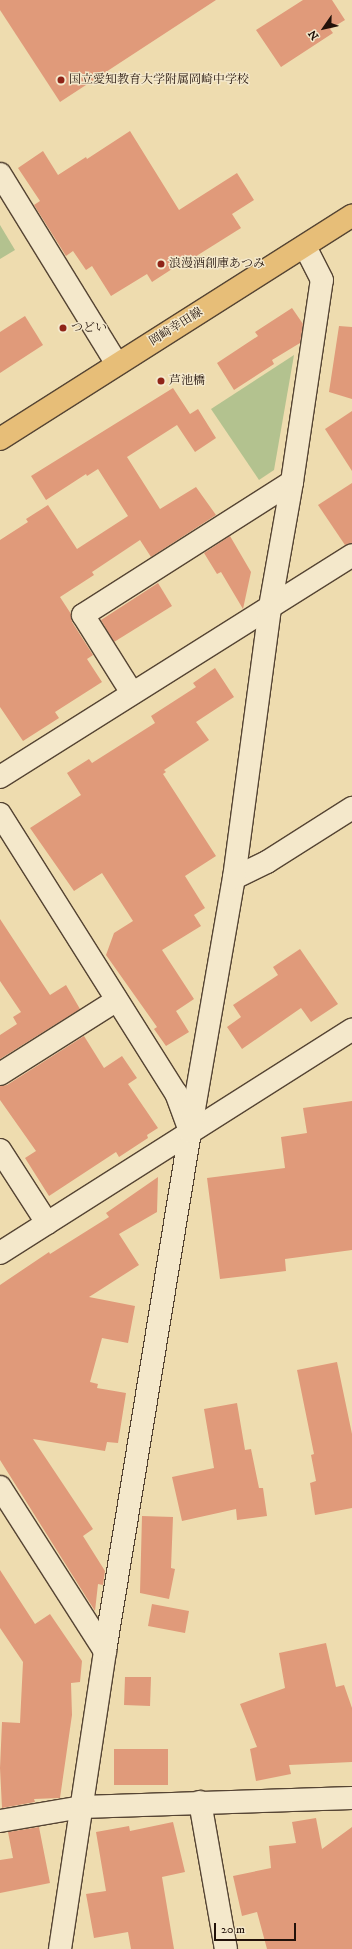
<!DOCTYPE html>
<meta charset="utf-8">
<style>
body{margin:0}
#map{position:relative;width:352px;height:1949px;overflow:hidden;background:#eedcaf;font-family:"IM FELL DW Pica","Noto Serif JP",serif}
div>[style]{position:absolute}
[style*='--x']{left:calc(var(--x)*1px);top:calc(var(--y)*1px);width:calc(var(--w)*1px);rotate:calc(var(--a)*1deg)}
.green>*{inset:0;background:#b3c28f}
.building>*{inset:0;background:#e09a7a}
.roads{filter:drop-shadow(1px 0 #543) drop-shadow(-1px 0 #543) drop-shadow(0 1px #543) drop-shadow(0 -1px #543)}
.minor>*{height:22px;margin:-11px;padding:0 11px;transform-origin:11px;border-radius:11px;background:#f4e8cb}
.major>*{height:22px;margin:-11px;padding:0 11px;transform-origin:11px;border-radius:11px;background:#e7be78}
.dots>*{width:11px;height:11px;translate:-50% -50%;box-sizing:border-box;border:2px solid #f4e8cb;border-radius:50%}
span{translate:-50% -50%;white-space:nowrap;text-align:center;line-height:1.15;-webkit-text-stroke:3px #f4e8cb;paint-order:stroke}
.poi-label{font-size:12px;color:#22120a}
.left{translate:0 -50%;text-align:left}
.street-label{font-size:12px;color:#22120a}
.north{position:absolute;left:304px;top:8px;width:40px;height:40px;-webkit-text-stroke:3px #f4e8cb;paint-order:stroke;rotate:236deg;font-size:11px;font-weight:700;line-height:16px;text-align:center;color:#22120a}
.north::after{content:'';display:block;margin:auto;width:14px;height:18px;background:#22120a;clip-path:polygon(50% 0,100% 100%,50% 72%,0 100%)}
.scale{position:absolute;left:214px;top:1923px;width:82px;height:18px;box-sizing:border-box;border:2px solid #22120a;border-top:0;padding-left:5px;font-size:12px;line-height:14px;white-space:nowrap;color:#22120a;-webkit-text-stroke:3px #f4e8cb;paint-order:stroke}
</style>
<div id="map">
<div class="green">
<i style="clip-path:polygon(0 225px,15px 250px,0 259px)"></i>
<i style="clip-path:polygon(294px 355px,274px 470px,259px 480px,211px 409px)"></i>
</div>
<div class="building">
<i style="clip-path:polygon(0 0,216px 0,60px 102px,0 10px)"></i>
<i style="clip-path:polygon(303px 0,332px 0,345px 20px,330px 29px,333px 33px,281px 67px,256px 30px)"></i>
<i style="clip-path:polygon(130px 131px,179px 210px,237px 173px,254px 200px,232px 214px,241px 228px,190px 260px,189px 258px,152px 282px,147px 274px,111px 296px,92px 266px,86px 270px,73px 251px,66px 256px,34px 205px,40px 201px,18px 168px,43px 151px,58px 175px,86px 157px,87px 159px)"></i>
<i style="clip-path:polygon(292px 308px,303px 324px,300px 343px,272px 360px,274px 364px,234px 390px,217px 363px,258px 336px,255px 332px)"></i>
<i style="clip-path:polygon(25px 316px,43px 345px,0 373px,0 332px)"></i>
<i style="clip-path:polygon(339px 326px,352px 327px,352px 399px,329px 392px)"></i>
<i style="clip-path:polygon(173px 388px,190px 414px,198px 409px,216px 438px,195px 452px,177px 425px,127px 457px,160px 509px,196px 487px,216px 515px,151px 557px,140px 540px,92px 572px,94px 575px,60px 597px,71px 614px,72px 622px,93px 655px,87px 659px,102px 682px,55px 712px,59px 718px,23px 741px,0 707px,0 540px,28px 522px,26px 519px,48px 505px,77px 549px,128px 516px,98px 469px,87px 476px,86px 474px,46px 500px,31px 476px)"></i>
<i style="clip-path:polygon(352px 411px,352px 471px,325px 429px)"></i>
<i style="clip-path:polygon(352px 483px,352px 543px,345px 545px,318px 505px)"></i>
<i style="clip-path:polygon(230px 536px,251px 572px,243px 609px,221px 572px,217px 574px,204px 553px)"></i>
<i style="clip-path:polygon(158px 583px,172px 606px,114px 642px,101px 620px)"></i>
<i style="clip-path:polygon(215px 668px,234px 697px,196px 722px,209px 740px,164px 770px,166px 772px,163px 774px,216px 856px,185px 876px,205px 908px,194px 915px,201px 926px,162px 950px,194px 999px,176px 1011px,189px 1032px,166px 1046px,154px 1029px,157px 1027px,106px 955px,114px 933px,133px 921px,102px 873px,74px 891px,30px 828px,81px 795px,67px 773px,89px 759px,92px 763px,155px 723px,151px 716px,196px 687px,193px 683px)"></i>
<i style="clip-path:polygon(0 919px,50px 995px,66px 985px,80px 1009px,0 1059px,0 1035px,17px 1024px,13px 1017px,21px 1012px,0 981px)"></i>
<i style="clip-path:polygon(300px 949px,338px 1004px,311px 1022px,301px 1008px,242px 1049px,227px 1027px,241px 1017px,233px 1005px,278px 975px,273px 967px)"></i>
<i style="clip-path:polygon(84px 1036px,104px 1068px,122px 1056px,137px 1078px,128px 1084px,158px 1128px,147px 1135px,148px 1138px,119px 1157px,116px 1152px,49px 1196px,25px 1158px,36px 1151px,0 1100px,0 1086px,7px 1085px)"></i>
<i style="clip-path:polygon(352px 1101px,352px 1250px,285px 1259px,286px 1271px,220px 1279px,207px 1178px,285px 1168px,281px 1137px,307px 1133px,303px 1108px)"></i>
<i style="clip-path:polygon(158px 1177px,157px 1212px,119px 1234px,139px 1265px,89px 1297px,135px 1306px,128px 1343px,102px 1338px,90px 1382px,98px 1384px,97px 1388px,126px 1393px,118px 1443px,107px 1442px,105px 1451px,33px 1439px,93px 1529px,83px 1536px,105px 1571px,103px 1585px,98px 1584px,95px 1611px,0 1460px,0 1285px,49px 1252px,50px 1254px,109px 1217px,106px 1213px)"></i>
<i style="clip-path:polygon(337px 1362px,352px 1434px,352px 1508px,315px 1515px,310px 1483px,316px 1481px,311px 1455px,314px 1454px,297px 1370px)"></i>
<i style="clip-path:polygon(237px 1403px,245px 1450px,251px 1449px,259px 1488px,263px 1488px,267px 1516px,237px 1520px,236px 1509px,182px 1521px,172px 1477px,214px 1468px,204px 1409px)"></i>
<i style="clip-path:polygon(142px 1516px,173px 1517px,171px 1568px,175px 1569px,169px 1599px,140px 1593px)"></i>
<i style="clip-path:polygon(0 1570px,35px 1624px,50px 1614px,82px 1661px,80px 1682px,71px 1683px,72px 1715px,60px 1798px,34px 1799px,35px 1802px,2px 1808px,0 1768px,2px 1722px,20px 1723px,23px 1662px,0 1628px)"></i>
<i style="clip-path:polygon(152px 1604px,189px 1611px,185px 1633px,148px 1626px)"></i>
<i style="clip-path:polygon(326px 1643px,336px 1687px,344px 1685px,352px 1708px,352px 1762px,289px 1765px,291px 1774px,256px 1781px,250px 1749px,257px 1747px,240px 1704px,285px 1688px,279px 1653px)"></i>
<i style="clip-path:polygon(125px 1677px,151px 1677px,150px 1706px,124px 1705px)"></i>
<i style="clip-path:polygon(114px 1749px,168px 1749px,168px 1785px,114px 1785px)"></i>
<i style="clip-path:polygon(316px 1818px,322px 1849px,352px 1827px,352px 1949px,267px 1949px,257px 1912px,242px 1916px,233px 1876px,271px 1868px,269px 1846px,296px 1843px,292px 1822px)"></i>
<i style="clip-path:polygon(173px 1822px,185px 1872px,162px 1877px,174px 1949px,131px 1949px,128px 1932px,94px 1938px,86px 1894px,106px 1891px,96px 1832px,129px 1826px,130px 1831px)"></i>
<i style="clip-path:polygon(39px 1827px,50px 1883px,0 1893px,0 1860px,13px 1858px,8px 1832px)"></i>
</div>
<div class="roads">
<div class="minor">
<i style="--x:0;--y:174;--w:223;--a:58.4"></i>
<i style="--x:132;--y:693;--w:92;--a:-122.1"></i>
<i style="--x:83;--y:615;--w:248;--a:-32.5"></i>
<i style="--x:0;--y:777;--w:416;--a:-32.2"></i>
<i style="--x:0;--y:814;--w:330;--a:57.8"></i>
<i style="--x:176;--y:1093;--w:40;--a:69.8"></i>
<i style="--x:234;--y:878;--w:37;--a:-26"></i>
<i style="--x:267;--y:862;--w:101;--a:-32.4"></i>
<i style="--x:0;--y:1074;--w:138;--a:-32.3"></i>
<i style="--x:0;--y:1150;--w:87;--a:57.2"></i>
<i style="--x:0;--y:1253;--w:417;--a:-32.4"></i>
<i style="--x:0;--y:1487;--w:195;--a:57.4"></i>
<i style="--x:200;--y:1802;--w:149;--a:80"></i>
<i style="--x:0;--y:1821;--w:83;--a:-9.7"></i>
<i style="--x:82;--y:1807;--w:270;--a:-1.9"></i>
<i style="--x:60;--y:1949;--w:301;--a:-81.4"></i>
<i style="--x:105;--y:1651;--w:526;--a:-80.7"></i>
<i style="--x:190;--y:1132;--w:258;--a:-80.2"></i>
<i style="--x:234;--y:878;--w:273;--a:-82.4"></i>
<i style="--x:270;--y:607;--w:127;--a:-80"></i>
<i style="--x:292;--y:482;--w:204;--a:-81.6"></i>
<i style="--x:322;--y:280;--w:37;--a:-117"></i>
</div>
<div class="major">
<i style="--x:0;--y:439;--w:417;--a:-32.4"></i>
</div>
</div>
<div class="dots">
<i style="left:61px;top:80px;background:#8f2418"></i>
<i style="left:161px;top:264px;background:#8f2418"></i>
<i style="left:63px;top:328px;background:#8f2418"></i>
<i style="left:161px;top:381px;background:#8f2418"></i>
</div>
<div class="poi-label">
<span class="left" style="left:69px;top:80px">国立愛知教育大学附属岡崎中学校</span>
<span class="left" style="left:169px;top:264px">浪漫酒創庫あつみ</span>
<span class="left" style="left:71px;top:328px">つどい</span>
<span class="left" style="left:169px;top:381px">芦池橋</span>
</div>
<div class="street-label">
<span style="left:176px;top:327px;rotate:-32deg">岡崎幸田線</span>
</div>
<div class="north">N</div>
<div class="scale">20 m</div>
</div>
